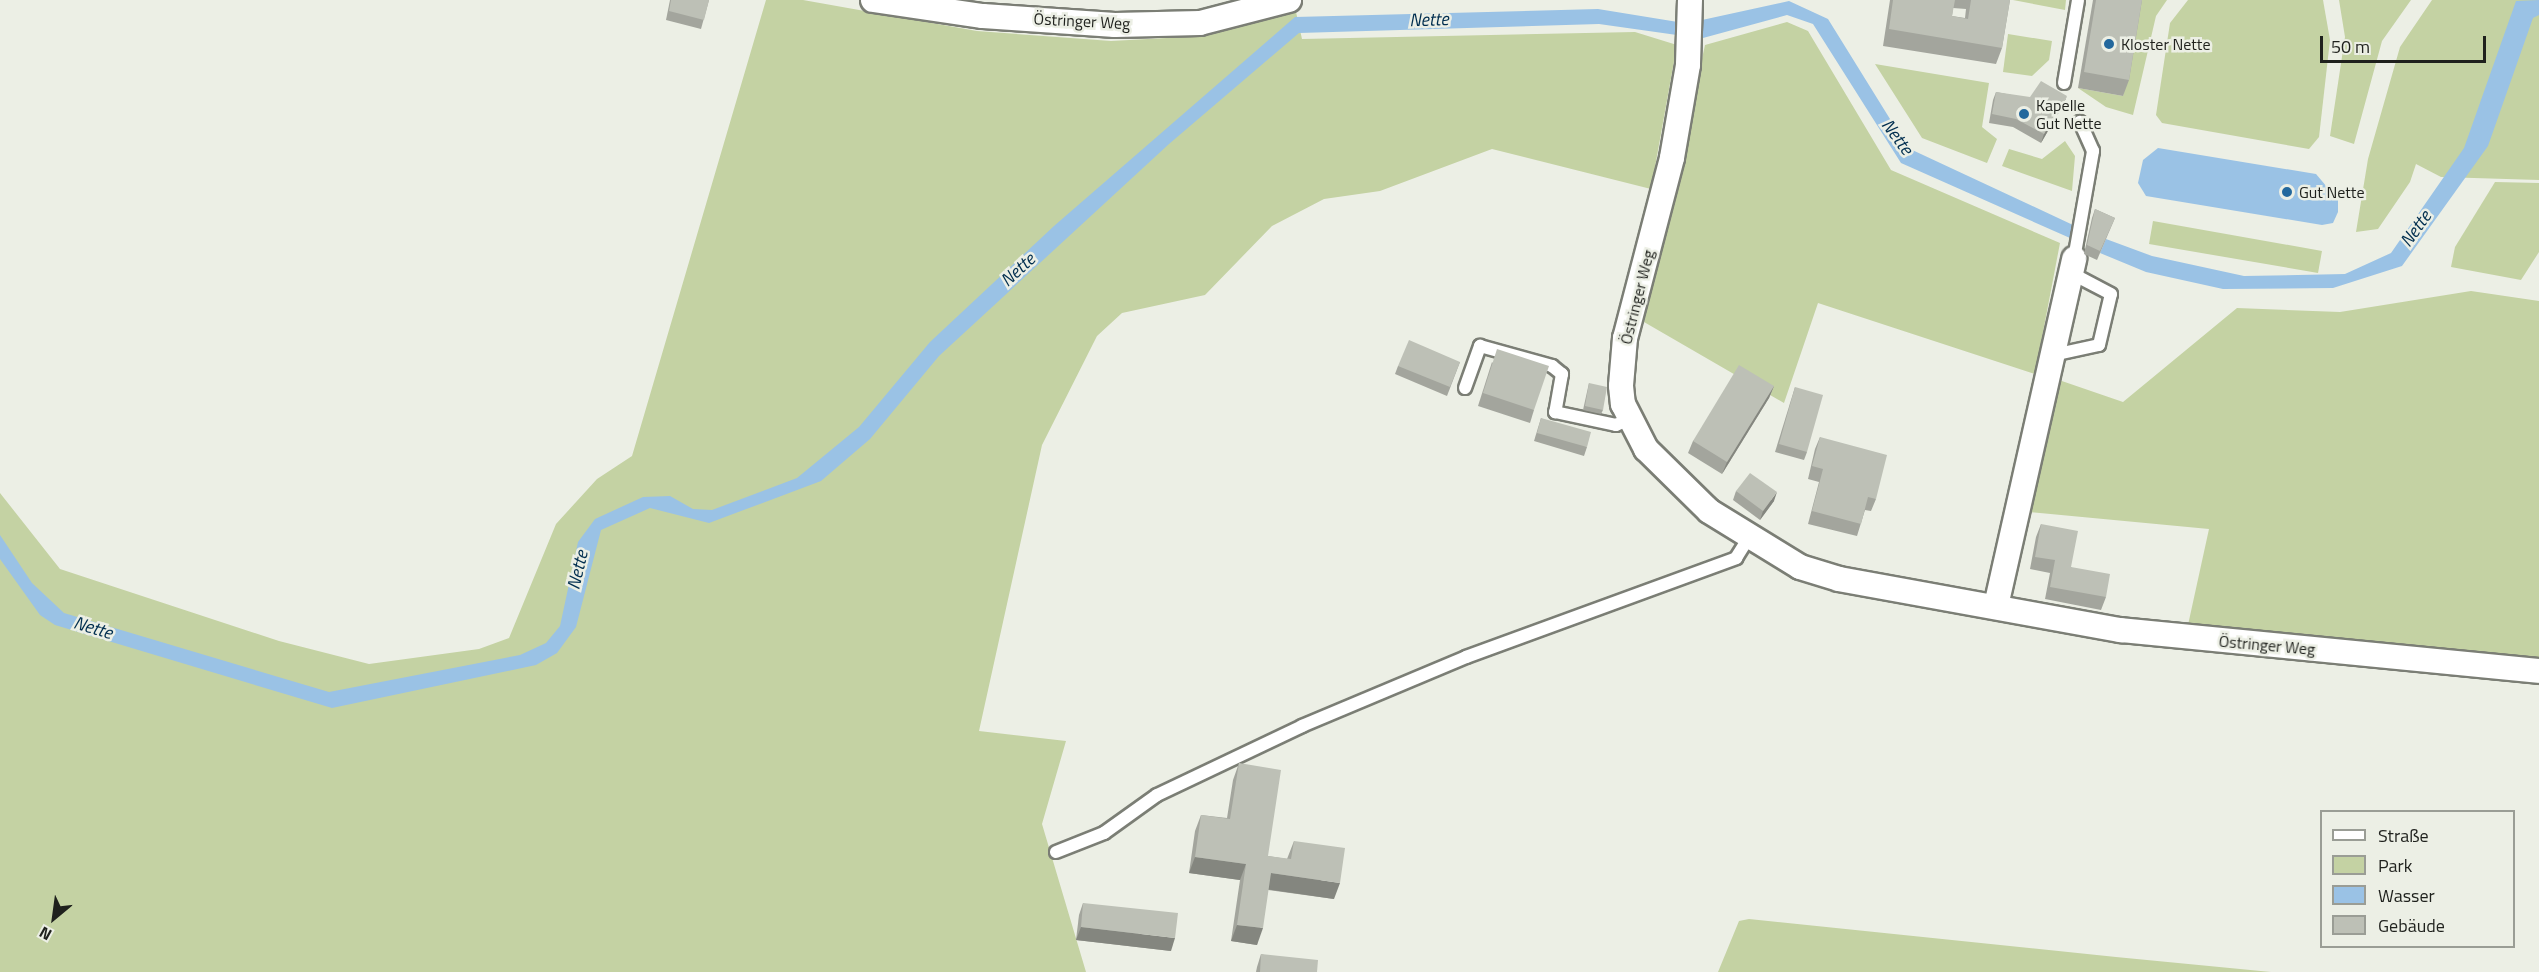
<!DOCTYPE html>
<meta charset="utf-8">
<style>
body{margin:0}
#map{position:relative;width:2539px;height:972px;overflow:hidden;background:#ecefe5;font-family:"Titillium Web",sans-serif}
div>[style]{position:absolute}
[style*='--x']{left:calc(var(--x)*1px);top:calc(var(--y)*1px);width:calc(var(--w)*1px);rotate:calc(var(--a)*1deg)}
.green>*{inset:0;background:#c4d2a3}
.water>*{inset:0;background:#9ac2e5}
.roads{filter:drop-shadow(2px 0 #7b7e75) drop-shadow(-2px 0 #7b7e75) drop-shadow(0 2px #7b7e75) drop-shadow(0 -2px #7b7e75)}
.service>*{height:12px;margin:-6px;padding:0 6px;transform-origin:6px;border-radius:6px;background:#fff}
.minor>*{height:24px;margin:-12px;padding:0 12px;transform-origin:12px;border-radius:12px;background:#fff}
.wall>*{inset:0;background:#a3a59d}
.shaded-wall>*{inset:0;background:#84867f}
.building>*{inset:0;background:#bdc0b6}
.dots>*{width:16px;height:16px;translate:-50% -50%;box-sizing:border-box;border:3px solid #ecefe5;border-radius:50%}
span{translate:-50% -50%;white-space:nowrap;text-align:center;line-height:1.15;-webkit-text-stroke:5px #ecefe5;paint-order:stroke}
.street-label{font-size:16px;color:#1f211d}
.poi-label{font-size:16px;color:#1f211d}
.left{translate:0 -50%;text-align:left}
.water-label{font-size:18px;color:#002e4f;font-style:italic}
.legend{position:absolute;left:2320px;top:810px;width:195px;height:138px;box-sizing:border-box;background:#ecefe5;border:2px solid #9a9d95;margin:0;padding:8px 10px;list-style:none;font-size:18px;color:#1f211d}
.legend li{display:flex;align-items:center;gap:12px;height:30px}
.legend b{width:30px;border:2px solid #9a9d95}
.north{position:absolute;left:24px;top:888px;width:60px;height:60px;-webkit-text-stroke:4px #ecefe5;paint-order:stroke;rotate:209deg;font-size:16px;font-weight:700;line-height:24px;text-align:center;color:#1f211d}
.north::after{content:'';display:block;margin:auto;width:21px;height:27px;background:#1f211d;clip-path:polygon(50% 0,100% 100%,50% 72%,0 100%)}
.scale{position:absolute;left:2320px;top:36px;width:166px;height:27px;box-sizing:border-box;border:3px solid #1f211d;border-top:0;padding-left:8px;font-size:18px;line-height:21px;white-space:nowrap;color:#1f211d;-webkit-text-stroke:4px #ecefe5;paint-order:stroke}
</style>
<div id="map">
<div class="green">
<i style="clip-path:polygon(766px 0,803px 0,977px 31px,1111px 41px,1203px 36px,1294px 3px,1302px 39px,1635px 32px,1677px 45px,1651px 189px,1492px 149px,1380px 191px,1324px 199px,1272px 226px,1205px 295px,1122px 313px,1097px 336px,1042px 445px,979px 731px,1066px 741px,1042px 824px,1086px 972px,0 972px,0 493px,60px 569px,279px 641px,369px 664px,479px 649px,509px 638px,556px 524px,597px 479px,632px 456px)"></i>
<i style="clip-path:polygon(2013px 0,2066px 0,2065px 10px)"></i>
<i style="clip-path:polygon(2139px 0,2167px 0,2156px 16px,2133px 115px,2106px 107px,2078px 88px,2123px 96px)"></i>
<i style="clip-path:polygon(2188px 0,2323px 0,2330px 40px,2319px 137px,2309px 149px,2162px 123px,2156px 115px,2170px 23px)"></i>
<i style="clip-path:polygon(2339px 0,2411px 0,2382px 41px,2354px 144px,2330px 136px,2345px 37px)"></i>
<i style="clip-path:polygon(2432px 0,2539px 0,2539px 180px,2441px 177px,2416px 164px,2410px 182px,2378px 229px,2356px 232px,2368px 159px,2400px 47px)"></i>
<i style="clip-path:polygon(1787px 22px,1808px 31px,1891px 170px,2060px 243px,2035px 374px,1818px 303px,1784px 403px,1644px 322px,1705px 45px)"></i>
<i style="clip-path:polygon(2008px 34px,2052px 41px,2049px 60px,2032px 76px,2003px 72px)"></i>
<i style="clip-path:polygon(1875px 64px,1989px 83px,1982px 127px,1997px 139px,1987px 163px,1922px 138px)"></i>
<i style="clip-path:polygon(2065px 141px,2075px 156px,2072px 191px,2002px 166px,2009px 149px,2042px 159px)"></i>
<i style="clip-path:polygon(2495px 182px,2539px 183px,2539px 252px,2521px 280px,2451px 267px,2455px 247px)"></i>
<i style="clip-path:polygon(2153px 221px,2322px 251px,2318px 273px,2149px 244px)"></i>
<i style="clip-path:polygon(2471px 291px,2539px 301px,2539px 659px,2188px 625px,2209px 529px,2029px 512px,2056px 379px,2123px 402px,2237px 308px,2340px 312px)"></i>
<i style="clip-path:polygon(1749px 919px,2116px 957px,2271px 972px,1718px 972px,1739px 921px)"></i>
</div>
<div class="water">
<i style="clip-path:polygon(2539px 0,2539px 15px,2533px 18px,2488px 146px,2402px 266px,2333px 288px,2223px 289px,2146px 272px,2100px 253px,2106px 239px,2152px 256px,2244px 276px,2345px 274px,2391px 253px,2464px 148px,2516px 1px)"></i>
<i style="clip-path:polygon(1789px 1px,1828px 19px,1908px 148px,2073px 225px,2070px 238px,1901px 163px,1813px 24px,1787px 15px,1703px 38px,1702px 20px)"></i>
<i style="clip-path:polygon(1598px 9px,1684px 23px,1684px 36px,1599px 24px,1299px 33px,1169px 144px,939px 356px,870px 439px,821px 481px,709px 523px,650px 508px,601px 530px,576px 627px,557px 653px,536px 665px,332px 708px,55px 625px,40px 615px,0 559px,0 535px,32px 583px,64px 613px,329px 692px,520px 655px,546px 643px,560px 626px,578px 542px,595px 519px,643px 497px,670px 496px,693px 509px,712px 510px,797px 478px,859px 427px,930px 342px,1054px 226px,1295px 17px)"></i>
<i style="clip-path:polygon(2158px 148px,2316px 174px,2338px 200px,2338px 212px,2333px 223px,2322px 225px,2146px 196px,2138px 183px,2143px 160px)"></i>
</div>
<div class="roads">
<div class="service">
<i style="--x:2064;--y:83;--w:84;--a:-80.4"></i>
<i style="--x:2074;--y:259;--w:110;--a:-80"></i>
<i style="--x:2093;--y:151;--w:32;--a:-114"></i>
<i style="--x:2053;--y:355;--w:47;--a:-12.3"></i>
<i style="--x:2099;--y:345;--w:52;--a:-76.8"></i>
<i style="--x:2111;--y:294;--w:45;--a:-152.3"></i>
<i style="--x:1465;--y:388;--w:45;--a:-70.3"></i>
<i style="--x:1480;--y:346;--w:75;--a:15.5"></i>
<i style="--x:1552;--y:366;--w:13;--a:39"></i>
<i style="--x:1562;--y:374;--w:39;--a:100"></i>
<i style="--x:1555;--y:412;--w:62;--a:12"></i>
<i style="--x:1616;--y:425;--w:14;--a:-25"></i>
<i style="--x:1056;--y:852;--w:52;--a:-21.6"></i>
<i style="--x:1104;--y:833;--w:65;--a:-35.6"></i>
<i style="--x:1157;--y:795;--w:161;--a:-25.4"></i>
<i style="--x:1302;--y:726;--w:178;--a:-22.8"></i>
<i style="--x:1466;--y:657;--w:288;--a:-20.1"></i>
<i style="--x:1736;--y:558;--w:22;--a:-58"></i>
</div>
<div class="minor">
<i style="--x:873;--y:0;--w:111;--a:8.3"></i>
<i style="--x:983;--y:16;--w:132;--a:3.9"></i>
<i style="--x:1115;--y:25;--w:85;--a:-1.3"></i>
<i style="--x:1200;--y:23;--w:92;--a:-14.5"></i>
<i style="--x:1690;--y:0;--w:65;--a:91.8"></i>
<i style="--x:1688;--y:65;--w:94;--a:99.8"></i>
<i style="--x:1672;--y:158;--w:186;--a:104.6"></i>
<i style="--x:1625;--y:338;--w:48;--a:94.8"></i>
<i style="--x:1621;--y:386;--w:18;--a:84"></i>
<i style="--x:1623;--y:404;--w:51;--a:62.9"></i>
<i style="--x:1646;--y:449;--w:88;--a:44.5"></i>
<i style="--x:1709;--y:511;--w:107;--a:31.6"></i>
<i style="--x:1800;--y:567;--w:41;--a:17.1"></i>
<i style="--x:1839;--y:579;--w:287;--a:10.3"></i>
<i style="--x:2121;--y:630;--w:420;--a:5.6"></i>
<i style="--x:1996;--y:606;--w:356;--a:-77.3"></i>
</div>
</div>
<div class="wall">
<i style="clip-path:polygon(670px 0,709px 0,701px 29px,666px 20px)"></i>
<i style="clip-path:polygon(evenodd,1890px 0,2010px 0,2002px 48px,1996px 64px,1883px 46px,1890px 0,1953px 8px,1966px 9px,1965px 18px,1952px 16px,1953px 8px)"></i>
<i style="clip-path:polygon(2093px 0,2142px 0,2129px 80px,2123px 96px,2078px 88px)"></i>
<i style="clip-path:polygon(1996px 92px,2063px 105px,2041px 143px,2013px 127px,1989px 123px,1993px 100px)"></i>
<i style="clip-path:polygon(2095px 209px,2115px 218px,2097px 260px,2084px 254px,2092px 218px)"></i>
<i style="clip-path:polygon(1460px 362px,1447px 396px,1395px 374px,1398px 366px)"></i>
<i style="clip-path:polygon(1492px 362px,1534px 410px,1530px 423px,1478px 406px)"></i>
<i style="clip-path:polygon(1589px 383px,1603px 410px,1601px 414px,1583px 410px)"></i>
<i style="clip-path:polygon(1774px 386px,1769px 398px,1722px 474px,1688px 453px,1693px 441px)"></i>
<i style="clip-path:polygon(1795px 387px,1807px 452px,1804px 460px,1775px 452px)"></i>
<i style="clip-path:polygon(1541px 418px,1587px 447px,1584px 456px,1534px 441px)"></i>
<i style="clip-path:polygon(1820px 437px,1876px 499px,1871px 511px,1865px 510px,1857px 536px,1808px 524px,1819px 482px,1808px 479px,1815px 449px)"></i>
<i style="clip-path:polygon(1736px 491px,1774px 501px,1760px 520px,1733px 500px)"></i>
<i style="clip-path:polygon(2041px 524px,2071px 567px,2106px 597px,2101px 610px,2045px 599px,2050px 573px,2030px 569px,2036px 537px)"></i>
<i style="clip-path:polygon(1239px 763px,1268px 856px,1287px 859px,1294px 841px,1334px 899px,1268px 890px,1257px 945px,1231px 941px,1240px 880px,1189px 873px,1195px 831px,1201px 815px,1227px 818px,1233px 780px)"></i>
<i style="clip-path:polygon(1083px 903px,1171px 951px,1076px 940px,1079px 915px)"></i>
<i style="clip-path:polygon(1261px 954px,1317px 972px,1256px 972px,1257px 967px)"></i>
</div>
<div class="shaded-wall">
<i style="clip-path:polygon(2067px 96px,2063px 105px,2041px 143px,2044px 134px)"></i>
<i style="clip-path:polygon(1774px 386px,1769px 398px,1722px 474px,1727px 462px)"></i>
<i style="clip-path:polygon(1777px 492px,1774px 501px,1760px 520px,1763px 511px)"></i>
<i style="clip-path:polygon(1195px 857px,1246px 864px,1240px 880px,1189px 873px)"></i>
<i style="clip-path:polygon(1271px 873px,1340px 883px,1334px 899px,1265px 889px)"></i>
<i style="clip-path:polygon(1237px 925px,1263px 928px,1257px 945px,1231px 941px)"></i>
<i style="clip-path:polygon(1081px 927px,1175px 938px,1171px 951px,1076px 940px)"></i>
</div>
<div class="building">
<i style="clip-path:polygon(671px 0,709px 0,704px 20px,669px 11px)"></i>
<i style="clip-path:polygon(1893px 0,1955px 0,1952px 16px,1968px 19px,1971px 0,2010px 0,2002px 48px,1889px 29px)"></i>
<i style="clip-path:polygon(2096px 0,2142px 0,2129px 80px,2084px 72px)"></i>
<i style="clip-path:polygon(2041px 81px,2067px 96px,2044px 134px,2016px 119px,1992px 114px,1996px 92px,2030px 97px)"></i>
<i style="clip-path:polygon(2095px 209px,2115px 218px,2100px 251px,2087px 245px)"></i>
<i style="clip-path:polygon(1409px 340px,1460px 362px,1450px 387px,1398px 366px)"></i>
<i style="clip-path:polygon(1497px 349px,1549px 366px,1534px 410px,1483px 393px)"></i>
<i style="clip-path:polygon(1739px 365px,1774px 386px,1727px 462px,1693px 441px)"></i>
<i style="clip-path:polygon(1589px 383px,1607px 387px,1603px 410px,1585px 406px)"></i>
<i style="clip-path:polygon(1795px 387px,1823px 395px,1807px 452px,1779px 444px)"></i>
<i style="clip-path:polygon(1541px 418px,1591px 432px,1587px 447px,1537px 433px)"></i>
<i style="clip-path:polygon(1820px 437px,1887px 455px,1876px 499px,1868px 497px,1861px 524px,1812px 511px,1823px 469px,1812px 466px)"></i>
<i style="clip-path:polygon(1750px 473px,1777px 492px,1763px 511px,1736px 491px)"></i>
<i style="clip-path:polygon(2041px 524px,2078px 531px,2071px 567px,2110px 574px,2106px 597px,2050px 587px,2055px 560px,2035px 557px)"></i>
<i style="clip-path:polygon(1239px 763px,1281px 770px,1268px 856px,1291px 859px,1294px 841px,1345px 848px,1340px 883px,1271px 873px,1263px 928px,1237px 925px,1246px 864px,1195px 857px,1201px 815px,1230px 819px)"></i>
<i style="clip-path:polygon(1083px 903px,1178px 913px,1175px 938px,1081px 927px)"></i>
<i style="clip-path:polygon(1261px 954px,1318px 960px,1317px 972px,1260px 972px)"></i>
</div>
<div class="dots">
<i style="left:2109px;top:44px;background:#23689d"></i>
<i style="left:2024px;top:114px;background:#23689d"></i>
<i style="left:2287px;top:192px;background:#23689d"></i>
</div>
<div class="street-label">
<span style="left:1082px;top:21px;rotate:3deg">Östringer Weg</span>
<span style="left:1637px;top:297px;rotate:-76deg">Östringer Weg</span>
<span style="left:2267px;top:645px;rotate:5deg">Östringer Weg</span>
</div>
<div class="poi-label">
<span class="left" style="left:2121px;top:44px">Kloster Nette</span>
<span class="left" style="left:2036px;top:114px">Kapelle<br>Gut Nette</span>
<span class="left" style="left:2299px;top:192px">Gut Nette</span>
</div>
<div class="water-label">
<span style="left:1429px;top:20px;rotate:-2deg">Nette</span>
<span style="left:1897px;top:137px;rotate:53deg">Nette</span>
<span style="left:2416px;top:229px;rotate:-55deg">Nette</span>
<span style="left:1018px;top:270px;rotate:-43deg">Nette</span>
<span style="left:578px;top:570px;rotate:-77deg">Nette</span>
<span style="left:93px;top:628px;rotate:17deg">Nette</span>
</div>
<ul class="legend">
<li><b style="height:8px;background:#fff"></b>Straße</li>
<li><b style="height:16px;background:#c4d2a3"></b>Park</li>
<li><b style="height:16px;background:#9ac2e5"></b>Wasser</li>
<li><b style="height:16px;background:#bdc0b6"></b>Gebäude</li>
</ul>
<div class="north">N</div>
<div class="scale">50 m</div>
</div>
